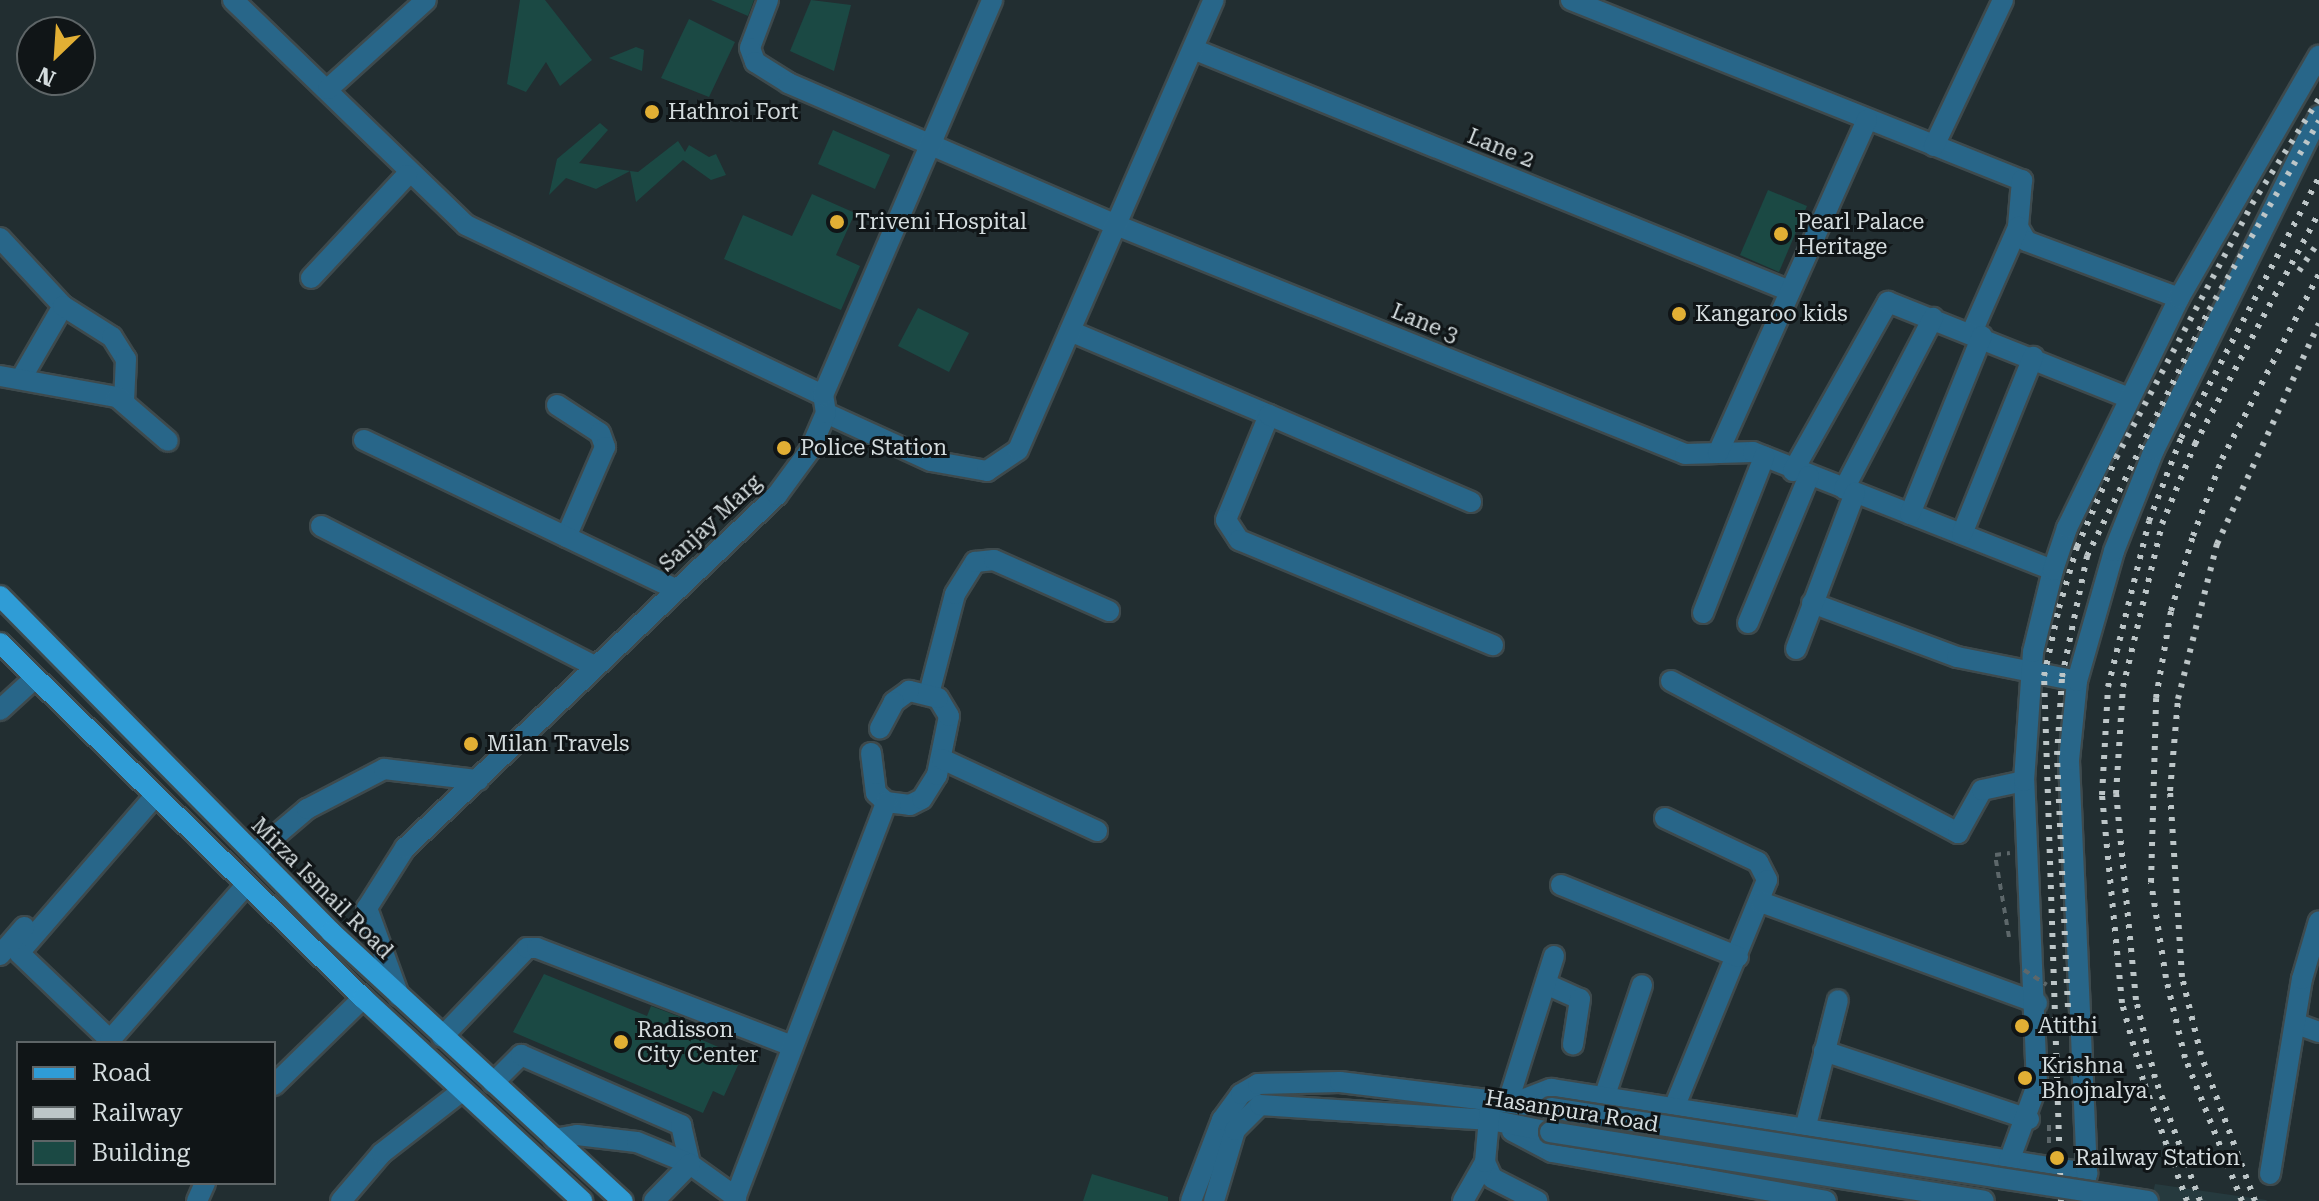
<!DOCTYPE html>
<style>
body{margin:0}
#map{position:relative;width:2319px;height:1201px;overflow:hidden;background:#222e31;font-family:"Roboto Serif",serif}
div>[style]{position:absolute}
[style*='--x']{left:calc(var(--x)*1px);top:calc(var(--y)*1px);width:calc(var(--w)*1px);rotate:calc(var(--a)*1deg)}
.built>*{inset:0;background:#263a3e}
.building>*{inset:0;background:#1b4944}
.path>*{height:4px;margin-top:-2px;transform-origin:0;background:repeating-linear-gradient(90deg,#5d676a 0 6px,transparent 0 12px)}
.roads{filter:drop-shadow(2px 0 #3e4a4d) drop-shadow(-2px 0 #3e4a4d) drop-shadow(0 2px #3e4a4d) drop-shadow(0 -2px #3e4a4d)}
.minor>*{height:20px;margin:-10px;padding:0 10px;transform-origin:10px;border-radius:10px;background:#286689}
.major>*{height:20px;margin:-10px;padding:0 10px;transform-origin:10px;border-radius:10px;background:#2f9cd6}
.rail>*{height:6px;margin-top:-3px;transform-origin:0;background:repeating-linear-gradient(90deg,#bdc6c8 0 4px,transparent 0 12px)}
.path-bridge>*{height:4px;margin-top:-2px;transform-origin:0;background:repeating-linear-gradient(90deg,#5d676a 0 6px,transparent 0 12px)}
.bridges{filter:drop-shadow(2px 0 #3e4a4d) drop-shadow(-2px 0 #3e4a4d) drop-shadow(0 2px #3e4a4d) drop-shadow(0 -2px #3e4a4d)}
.minor-bridge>*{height:20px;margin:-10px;padding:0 10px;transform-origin:10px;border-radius:10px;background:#286689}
.dots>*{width:22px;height:22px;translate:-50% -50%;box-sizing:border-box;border:4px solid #101517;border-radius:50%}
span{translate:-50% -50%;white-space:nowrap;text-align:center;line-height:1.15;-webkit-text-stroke:6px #101517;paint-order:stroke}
.poi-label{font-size:22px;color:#d4dcde}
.left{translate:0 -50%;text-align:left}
.street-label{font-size:22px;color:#d4dcde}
.legend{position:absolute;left:16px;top:1041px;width:260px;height:144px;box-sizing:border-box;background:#101517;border:2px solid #5e6567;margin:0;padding:10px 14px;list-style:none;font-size:24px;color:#d4dcde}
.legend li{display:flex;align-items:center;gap:16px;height:40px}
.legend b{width:40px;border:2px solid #5e6567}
.north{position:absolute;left:16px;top:16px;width:80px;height:80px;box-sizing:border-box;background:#101517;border:2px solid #5e6567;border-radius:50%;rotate:205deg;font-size:22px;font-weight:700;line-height:32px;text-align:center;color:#d4dcde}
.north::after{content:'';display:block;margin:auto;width:28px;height:36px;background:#e2af34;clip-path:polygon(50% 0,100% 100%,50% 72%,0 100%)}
</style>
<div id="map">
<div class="built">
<i style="clip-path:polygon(2155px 1184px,2266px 1200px,2267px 1201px,2151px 1201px)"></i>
</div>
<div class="building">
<i style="clip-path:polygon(520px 0,545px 0,592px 60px,560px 86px,546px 62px,526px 92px,507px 84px)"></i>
<i style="clip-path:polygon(711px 0,754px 0,748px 16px)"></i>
<i style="clip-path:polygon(811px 0,851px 5px,834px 71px,790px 51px)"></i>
<i style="clip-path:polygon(689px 19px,735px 42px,709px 97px,661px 78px)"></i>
<i style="clip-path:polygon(636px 47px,644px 50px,642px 71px,609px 58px)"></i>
<i style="clip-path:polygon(600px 123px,608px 130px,579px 163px,630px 171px,596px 189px,566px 178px,549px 195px,557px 159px)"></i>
<i style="clip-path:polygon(833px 130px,890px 155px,875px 189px,818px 164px)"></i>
<i style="clip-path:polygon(678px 141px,685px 152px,689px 145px,709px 157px,716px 154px,726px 175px,711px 180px,683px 160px,636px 202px,630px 171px,638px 172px)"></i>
<i style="clip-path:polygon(1768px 190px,1807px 206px,1779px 272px,1740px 255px)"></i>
<i style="clip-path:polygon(812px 194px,855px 213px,836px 255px,860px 266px,841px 310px,724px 259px,743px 215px,792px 236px)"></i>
<i style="clip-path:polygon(918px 308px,969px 333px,949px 372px,898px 346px)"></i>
<i style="clip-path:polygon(544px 974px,647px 1016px,651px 1006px,686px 1019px,681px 1031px,730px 1052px,728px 1058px,739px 1063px,724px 1096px,713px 1091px,703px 1113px,513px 1032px)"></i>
<i style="clip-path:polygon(1092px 1174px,1168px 1197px,1168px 1201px,1083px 1201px)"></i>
</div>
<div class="path">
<i style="--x:2009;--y:937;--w:83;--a:-99.7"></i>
<i style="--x:1995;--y:855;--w:15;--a:-8"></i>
<i style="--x:2049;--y:1125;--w:23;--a:90"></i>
</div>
<div class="roads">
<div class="minor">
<i style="--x:233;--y:0;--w:324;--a:44"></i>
<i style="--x:466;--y:225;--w:395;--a:25.5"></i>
<i style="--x:768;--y:0;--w:51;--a:110.6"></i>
<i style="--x:750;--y:48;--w:15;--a:70"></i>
<i style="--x:755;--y:62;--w:39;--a:32"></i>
<i style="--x:788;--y:83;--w:357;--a:23.4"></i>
<i style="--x:1116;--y:225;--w:613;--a:21.92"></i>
<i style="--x:1685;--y:454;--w:68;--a:-1.7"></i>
<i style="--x:1753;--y:452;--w:322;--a:21.5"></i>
<i style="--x:1571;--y:0;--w:486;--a:21.8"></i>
<i style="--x:2022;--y:180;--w:47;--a:94.9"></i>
<i style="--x:2018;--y:227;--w:16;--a:60"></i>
<i style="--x:2026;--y:241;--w:163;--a:20.4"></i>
<i style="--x:1193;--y:49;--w:644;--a:22.07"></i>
<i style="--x:328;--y:89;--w:132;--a:-42.2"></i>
<i style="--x:1934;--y:146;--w:161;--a:-64.7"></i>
<i style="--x:0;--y:238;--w:93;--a:47.2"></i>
<i style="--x:63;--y:306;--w:82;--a:120"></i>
<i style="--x:311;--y:278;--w:141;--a:-47"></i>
<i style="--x:63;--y:306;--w:58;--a:32.3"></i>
<i style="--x:112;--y:337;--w:26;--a:58"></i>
<i style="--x:126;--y:359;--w:43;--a:92.7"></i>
<i style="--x:1070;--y:331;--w:216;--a:22.9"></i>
<i style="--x:1269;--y:415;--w:113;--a:112.3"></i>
<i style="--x:1226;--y:520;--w:24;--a:57"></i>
<i style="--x:1239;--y:540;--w:275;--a:22.5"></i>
<i style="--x:1972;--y:332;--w:115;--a:-66.3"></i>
<i style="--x:0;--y:376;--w:119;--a:10.2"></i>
<i style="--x:117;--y:397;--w:67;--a:40.8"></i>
<i style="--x:557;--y:405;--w:51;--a:33.1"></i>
<i style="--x:600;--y:433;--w:15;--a:70"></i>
<i style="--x:605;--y:447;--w:98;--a:113.4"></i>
<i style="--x:826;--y:413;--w:115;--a:24.6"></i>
<i style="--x:931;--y:461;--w:57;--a:10.1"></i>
<i style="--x:987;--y:471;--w:37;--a:-34"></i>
<i style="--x:1018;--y:450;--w:491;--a:-66.5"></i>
<i style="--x:1269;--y:415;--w:220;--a:23.3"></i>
<i style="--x:364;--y:440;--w:345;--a:25.6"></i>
<i style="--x:1718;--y:453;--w:365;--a:-65.9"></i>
<i style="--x:1793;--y:471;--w:194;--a:-60.7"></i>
<i style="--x:1888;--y:302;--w:259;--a:21.7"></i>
<i style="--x:1844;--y:489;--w:193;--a:-62.5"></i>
<i style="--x:1910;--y:514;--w:192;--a:-68"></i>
<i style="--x:321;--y:526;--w:308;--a:27.1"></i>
<i style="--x:1962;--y:534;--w:191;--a:-68.1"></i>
<i style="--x:1812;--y:603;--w:155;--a:20.4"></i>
<i style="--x:1957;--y:657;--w:122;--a:11.3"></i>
<i style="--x:1703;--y:613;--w:168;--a:-68.6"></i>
<i style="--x:1748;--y:623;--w:159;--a:-67.5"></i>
<i style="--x:1796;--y:649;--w:167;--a:-69.3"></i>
<i style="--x:1671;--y:681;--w:325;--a:27.9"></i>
<i style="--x:1958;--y:833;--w:49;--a:-60.8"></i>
<i style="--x:1982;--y:790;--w:43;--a:-12.1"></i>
<i style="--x:929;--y:694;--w:103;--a:-75.4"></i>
<i style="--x:955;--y:594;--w:38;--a:-58"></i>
<i style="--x:975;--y:562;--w:19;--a:-6"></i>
<i style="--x:994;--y:560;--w:126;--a:23.9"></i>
<i style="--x:0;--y:710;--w:46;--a:-42.4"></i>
<i style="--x:871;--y:753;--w:40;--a:82.9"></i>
<i style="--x:876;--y:793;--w:13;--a:42"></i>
<i style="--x:886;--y:802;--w:24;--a:7"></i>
<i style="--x:910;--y:805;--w:13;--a:-27"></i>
<i style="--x:922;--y:799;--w:28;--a:-58"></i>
<i style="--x:937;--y:775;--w:60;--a:-78.5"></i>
<i style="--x:949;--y:716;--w:21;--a:-121"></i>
<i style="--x:938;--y:698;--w:30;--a:-166"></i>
<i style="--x:909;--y:691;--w:19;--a:144"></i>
<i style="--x:894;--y:702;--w:30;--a:118"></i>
<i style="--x:942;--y:759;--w:171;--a:24.9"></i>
<i style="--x:154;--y:797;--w:206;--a:130.9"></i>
<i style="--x:19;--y:953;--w:126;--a:43.7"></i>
<i style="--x:110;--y:1040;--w:206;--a:-48.7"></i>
<i style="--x:1665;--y:818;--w:103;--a:25.3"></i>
<i style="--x:1758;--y:862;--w:20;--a:63"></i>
<i style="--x:1767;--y:880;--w:248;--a:112.2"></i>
<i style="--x:254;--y:854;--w:70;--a:-40.3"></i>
<i style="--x:307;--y:809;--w:87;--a:-27.5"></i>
<i style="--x:384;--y:769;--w:95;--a:6.7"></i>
<i style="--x:1561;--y:885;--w:191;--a:22.1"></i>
<i style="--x:1761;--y:902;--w:294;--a:20.1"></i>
<i style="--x:0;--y:955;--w:37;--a:-49"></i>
<i style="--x:1546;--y:984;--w:37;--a:24"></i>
<i style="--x:1580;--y:999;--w:46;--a:98.8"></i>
<i style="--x:399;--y:996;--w:94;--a:-110"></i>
<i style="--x:367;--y:908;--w:71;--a:-57.7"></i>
<i style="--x:405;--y:848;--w:513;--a:-43.5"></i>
<i style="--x:777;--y:495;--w:56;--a:-53.7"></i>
<i style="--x:810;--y:450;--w:40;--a:-66.6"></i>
<i style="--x:826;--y:413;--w:18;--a:-99"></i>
<i style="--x:823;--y:395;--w:430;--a:-66.8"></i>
<i style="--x:2297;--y:1024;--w:23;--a:20"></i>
<i style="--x:442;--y:1037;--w:123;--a:-46.3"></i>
<i style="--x:527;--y:948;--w:10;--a:0"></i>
<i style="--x:537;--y:948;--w:273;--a:21"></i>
<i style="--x:1824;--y:1051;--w:216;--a:18.4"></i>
<i style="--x:493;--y:1083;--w:40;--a:-45"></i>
<i style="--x:521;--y:1055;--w:175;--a:23.6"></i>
<i style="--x:681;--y:1125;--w:40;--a:77"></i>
<i style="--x:274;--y:1085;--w:124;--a:-44.3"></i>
<i style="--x:1604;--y:1098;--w:119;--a:-71.4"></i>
<i style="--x:1508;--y:1102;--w:153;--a:-72.5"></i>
<i style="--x:1514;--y:1103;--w:40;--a:-21"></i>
<i style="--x:1551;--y:1089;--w:543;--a:8.91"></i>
<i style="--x:1512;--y:1131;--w:45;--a:27.7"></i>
<i style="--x:1552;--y:1152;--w:278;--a:10.1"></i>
<i style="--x:1804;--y:1133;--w:137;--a:-75.7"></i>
<i style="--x:554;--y:1139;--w:23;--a:-10"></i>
<i style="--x:577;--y:1135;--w:60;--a:6.7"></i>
<i style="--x:637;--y:1142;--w:57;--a:22.5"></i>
<i style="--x:690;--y:1164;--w:57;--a:35.7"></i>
<i style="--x:1485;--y:1162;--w:17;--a:66"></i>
<i style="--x:1492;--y:1178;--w:51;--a:27.1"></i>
<i style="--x:2008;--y:1164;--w:84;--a:-69.8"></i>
<i style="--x:2037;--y:1085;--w:304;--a:-92.4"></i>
<i style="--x:2024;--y:781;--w:129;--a:-86"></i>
<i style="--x:2033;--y:652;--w:84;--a:-76.3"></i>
<i style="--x:2053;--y:570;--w:44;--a:-71.6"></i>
<i style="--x:2067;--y:528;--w:256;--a:-64"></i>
<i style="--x:2179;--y:298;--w:280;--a:-60"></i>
<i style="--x:2270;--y:1174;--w:198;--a:-80.7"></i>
<i style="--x:2302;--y:979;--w:60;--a:-73.7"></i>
<i style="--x:197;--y:1201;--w:20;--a:-66"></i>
<i style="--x:341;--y:1201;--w:63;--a:-49.5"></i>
<i style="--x:382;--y:1153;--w:101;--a:-37.8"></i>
<i style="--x:654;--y:1201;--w:52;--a:-45.8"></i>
<i style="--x:734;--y:1201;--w:427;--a:-69.1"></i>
<i style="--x:1191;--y:1201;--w:87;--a:-69.1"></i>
<i style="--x:1222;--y:1120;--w:32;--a:-54"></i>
<i style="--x:1241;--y:1094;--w:20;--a:-30"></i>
<i style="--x:1258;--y:1084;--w:82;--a:-1.4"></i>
<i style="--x:1340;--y:1082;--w:187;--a:7"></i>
<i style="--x:1214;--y:1201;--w:74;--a:-73.5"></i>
<i style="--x:1235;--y:1130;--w:35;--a:-45"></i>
<i style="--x:1260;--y:1105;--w:231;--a:3.7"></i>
<i style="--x:1491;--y:1120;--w:60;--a:11.5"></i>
<i style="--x:1463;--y:1201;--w:45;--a:-60.6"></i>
<i style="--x:1485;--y:1162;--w:54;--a:-84.7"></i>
<i style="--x:2082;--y:1201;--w:28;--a:-80"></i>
<i style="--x:2087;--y:1173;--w:413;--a:-92.5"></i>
<i style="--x:2069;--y:760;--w:79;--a:-84.2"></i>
<i style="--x:2077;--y:681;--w:135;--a:-74.1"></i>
<i style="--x:2114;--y:551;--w:109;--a:-68.4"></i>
<i style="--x:2154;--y:450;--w:373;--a:-63.7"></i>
</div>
<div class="major">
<i style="--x:0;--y:596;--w:472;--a:45.4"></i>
<i style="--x:331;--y:932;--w:397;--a:42.7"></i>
<i style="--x:0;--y:643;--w:508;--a:44.36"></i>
<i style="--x:363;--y:998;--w:299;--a:42.8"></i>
</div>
</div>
<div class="rail">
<i style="--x:2299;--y:271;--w:36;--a:-56"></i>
<i style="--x:2069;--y:1031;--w:276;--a:-92.5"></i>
<i style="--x:2057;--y:755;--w:78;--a:-86.3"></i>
<i style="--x:2062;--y:677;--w:124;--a:-78.3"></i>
<i style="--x:2087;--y:556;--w:275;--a:-63.6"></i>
<i style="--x:2209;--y:310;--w:219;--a:-59.8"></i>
<i style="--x:2061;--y:1201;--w:525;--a:-91.85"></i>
<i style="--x:2044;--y:676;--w:70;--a:-77.6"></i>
<i style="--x:2059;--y:608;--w:64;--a:-73.6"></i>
<i style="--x:2077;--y:547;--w:97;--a:-66.3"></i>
<i style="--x:2116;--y:458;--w:288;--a:-61.8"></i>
<i style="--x:2252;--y:204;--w:125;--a:-57.5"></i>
<i style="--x:2187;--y:1201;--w:129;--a:-110"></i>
<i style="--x:2143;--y:1080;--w:80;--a:-105.3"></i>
<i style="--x:2122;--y:1003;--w:209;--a:-95.5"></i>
<i style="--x:2102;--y:795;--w:108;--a:-86.8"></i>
<i style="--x:2108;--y:687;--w:171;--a:-76.1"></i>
<i style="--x:2149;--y:521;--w:89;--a:-68.9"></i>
<i style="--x:2181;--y:438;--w:295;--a:-62.1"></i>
<i style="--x:2200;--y:1201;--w:131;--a:-110.1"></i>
<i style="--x:2155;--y:1078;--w:80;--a:-103.7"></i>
<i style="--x:2136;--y:1000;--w:207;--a:-95.5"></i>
<i style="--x:2116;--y:794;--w:107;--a:-86.3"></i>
<i style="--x:2123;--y:687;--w:168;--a:-76.5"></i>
<i style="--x:2162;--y:524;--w:87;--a:-67.6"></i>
<i style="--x:2195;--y:444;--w:262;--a:-61.8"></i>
<i style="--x:2242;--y:1201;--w:154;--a:-111.7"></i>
<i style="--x:2185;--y:1058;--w:82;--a:-103.4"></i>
<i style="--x:2166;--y:978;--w:97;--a:-98.9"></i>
<i style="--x:2151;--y:882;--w:184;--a:-88.4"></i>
<i style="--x:2156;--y:698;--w:88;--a:-80.2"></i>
<i style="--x:2171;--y:611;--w:78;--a:-73.7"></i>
<i style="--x:2193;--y:536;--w:82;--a:-69.4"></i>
<i style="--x:2222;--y:459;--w:209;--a:-62.3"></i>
<i style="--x:2255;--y:1201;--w:156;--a:-110.3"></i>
<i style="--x:2201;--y:1055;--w:80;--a:-103.7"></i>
<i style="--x:2182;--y:977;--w:186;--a:-93.7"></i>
<i style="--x:2170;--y:791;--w:92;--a:-85"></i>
<i style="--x:2178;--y:699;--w:160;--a:-75.9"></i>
<i style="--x:2217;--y:544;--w:243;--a:-65.2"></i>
</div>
<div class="path-bridge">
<i style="--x:2024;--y:970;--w:27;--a:33"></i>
</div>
<div class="bridges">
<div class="minor-bridge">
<i style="--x:1551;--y:1108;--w:604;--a:8.85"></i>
<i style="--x:1550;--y:1132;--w:439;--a:9"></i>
</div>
</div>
<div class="dots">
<i style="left:652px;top:112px;background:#e2af34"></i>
<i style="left:837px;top:222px;background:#e2af34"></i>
<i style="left:1781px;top:234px;background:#e2af34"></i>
<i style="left:1679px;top:314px;background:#e2af34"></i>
<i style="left:784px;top:448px;background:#e2af34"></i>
<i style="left:471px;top:744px;background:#e2af34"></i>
<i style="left:2022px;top:1026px;background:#e2af34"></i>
<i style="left:621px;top:1042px;background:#e2af34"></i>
<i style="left:2025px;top:1078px;background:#e2af34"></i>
<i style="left:2057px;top:1158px;background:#e2af34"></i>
</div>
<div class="poi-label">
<span class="left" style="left:668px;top:112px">Hathroi Fort</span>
<span class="left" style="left:1797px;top:234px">Pearl Palace<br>Heritage</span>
<span class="left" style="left:855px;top:222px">Triveni Hospital</span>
<span class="left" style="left:1695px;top:314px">Kangaroo kids</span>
<span class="left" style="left:800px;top:448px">Police Station</span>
<span class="left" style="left:487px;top:744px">Milan Travels</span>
<span class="left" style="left:2038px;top:1026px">Atithi</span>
<span class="left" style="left:637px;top:1042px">Radisson<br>City Center</span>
<span class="left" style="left:2041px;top:1078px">Krishna<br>Bhojnalya</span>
<span class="left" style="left:2075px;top:1158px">Railway Station</span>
</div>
<div class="street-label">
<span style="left:1501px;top:148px;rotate:22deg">Lane 2</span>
<span style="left:1425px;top:323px;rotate:22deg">Lane 3</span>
<span style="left:710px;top:523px;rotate:-43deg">Sanjay Marg</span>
<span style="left:322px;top:888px;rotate:45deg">Mirza Ismail Road</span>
<span style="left:1572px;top:1111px;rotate:9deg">Hasanpura Road</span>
</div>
<ul class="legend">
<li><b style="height:10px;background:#2f9cd6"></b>Road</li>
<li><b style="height:10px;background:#bdc6c8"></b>Railway</li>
<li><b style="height:22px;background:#1b4944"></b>Building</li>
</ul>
<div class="north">N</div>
</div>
